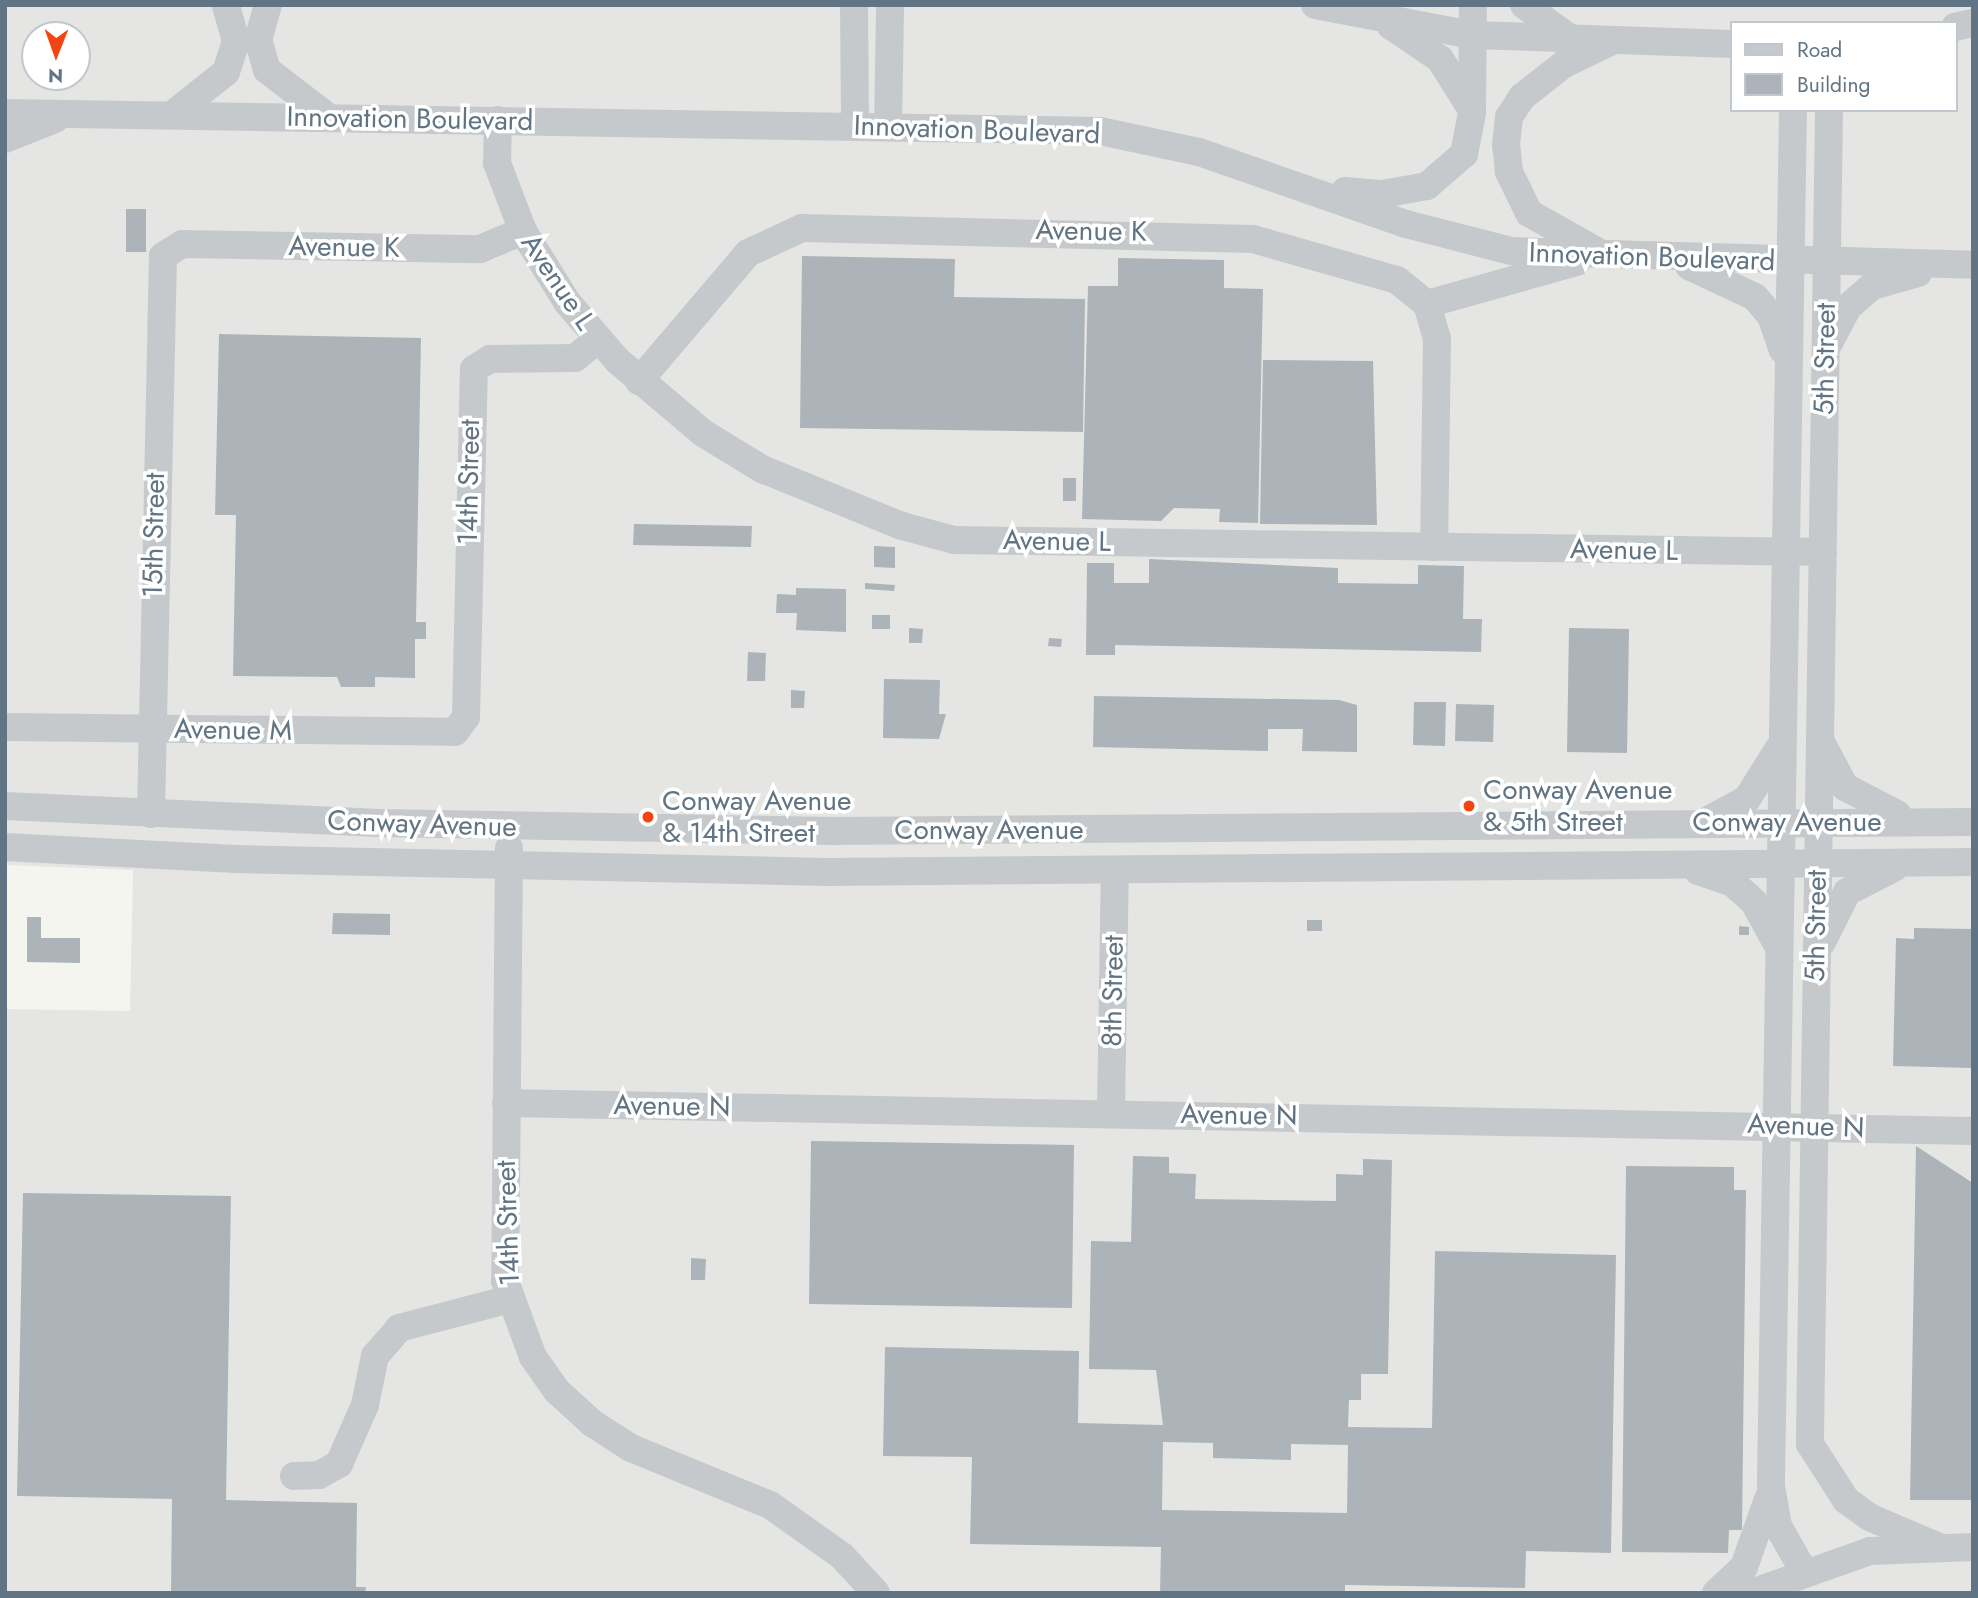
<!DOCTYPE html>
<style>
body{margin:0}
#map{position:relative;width:1978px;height:1598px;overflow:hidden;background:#f5f5f0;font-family:Jost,sans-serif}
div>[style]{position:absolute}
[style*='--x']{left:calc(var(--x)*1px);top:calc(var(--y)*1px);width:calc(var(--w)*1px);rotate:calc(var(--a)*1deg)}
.built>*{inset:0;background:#e5e6e3}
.building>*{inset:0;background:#acb4b9}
.minor>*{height:28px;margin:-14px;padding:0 14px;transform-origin:14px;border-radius:14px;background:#c6c9cc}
.dots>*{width:19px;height:19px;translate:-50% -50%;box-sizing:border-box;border:4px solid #fff;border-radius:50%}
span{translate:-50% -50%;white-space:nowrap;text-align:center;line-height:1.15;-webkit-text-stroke:7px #fff;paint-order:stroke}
.street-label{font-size:28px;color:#617484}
.poi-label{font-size:28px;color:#617484}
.left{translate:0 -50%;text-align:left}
.frame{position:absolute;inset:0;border:7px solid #617484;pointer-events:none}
.legend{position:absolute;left:1730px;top:21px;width:228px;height:91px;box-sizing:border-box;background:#fff;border:2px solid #c0c7ce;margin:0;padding:9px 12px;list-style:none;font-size:21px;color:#617484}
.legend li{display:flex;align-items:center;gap:14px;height:35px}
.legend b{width:35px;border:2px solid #c0c7ce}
.north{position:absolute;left:21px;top:21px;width:70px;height:70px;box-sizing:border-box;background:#fff;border:2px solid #c0c7ce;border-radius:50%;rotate:181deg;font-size:19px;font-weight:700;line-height:28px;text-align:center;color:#617484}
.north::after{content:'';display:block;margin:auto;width:24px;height:32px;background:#f34411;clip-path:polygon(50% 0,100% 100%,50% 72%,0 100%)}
</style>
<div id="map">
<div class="built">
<i style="clip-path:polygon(evenodd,5px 5px,1973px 5px,1973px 1593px,5px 1593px,5px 1009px,130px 1011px,133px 870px,5px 865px,5px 5px,1731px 23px,1955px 23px,1955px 110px,1731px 110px,1731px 23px,5px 5px,35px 35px,77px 35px,77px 77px,35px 77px,35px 35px)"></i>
</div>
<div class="building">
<i style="clip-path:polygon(126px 209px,146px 209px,146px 252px,126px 252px)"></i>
<i style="clip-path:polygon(802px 256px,955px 259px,954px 297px,1085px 299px,1083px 432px,800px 428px)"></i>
<i style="clip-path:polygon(1118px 258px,1224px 260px,1224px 288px,1263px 289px,1258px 523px,1219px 522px,1220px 509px,1174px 508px,1161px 521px,1082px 519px,1088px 286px,1118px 286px)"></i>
<i style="clip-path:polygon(219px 334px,421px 338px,416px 622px,426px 622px,426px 639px,415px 639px,415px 678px,375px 677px,375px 687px,341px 687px,337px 677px,233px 676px,236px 515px,215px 515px)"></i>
<i style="clip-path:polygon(1263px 360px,1373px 361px,1377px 525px,1260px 524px)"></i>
<i style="clip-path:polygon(1063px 478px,1076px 478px,1076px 501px,1063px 501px)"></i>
<i style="clip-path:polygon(634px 524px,752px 526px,751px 547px,633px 545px)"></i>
<i style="clip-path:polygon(874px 546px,895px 547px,895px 568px,874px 567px)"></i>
<i style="clip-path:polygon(1149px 559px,1338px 568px,1338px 583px,1418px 584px,1418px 565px,1464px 566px,1463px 619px,1482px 619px,1481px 652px,1115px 645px,1115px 655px,1086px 655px,1087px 563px,1114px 563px,1114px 583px,1149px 583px)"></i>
<i style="clip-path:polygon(865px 583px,895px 585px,894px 591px,865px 589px)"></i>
<i style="clip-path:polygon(796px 588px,846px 589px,846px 632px,796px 630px,797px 613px,776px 613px,777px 594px,796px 595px)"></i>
<i style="clip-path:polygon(872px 615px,890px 615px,890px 629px,872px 629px)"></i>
<i style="clip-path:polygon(909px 628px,923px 629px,922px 643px,909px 643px)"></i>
<i style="clip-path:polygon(1569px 628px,1629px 629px,1627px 753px,1567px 752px)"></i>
<i style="clip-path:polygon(1049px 638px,1062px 639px,1061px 647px,1048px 646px)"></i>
<i style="clip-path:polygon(748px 652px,766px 653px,765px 681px,747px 681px)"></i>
<i style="clip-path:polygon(884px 679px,940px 680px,939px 714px,946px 714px,939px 739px,883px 738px)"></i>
<i style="clip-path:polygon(791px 690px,805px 691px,804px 708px,791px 708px)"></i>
<i style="clip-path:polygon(1094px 696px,1339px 700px,1357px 705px,1357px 752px,1302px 751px,1303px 729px,1268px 729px,1268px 751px,1093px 747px)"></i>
<i style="clip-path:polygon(1414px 702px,1446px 702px,1445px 746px,1413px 745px)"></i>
<i style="clip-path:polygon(1456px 704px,1494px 705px,1493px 742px,1455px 741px)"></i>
<i style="clip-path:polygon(333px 913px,390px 914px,390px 935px,332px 934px)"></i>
<i style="clip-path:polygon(27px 917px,41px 917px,41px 938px,80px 938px,80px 963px,27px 962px)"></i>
<i style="clip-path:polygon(1307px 920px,1322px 920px,1322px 931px,1307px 931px)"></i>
<i style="clip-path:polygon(1739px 926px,1749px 927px,1749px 935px,1739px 935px)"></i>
<i style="clip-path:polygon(1914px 928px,1973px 929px,1973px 1068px,1893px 1066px,1896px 938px,1914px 939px)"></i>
<i style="clip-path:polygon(811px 1141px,1074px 1145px,1072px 1308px,809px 1304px)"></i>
<i style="clip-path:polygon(1916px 1146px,1973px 1183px,1973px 1500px,1910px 1500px)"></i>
<i style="clip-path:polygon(evenodd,1133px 1156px,1169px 1157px,1169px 1173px,1196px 1174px,1195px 1199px,1336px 1201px,1336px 1174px,1363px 1175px,1363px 1159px,1392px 1160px,1388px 1374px,1361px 1374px,1361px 1400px,1349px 1400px,1348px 1427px,1432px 1428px,1435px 1251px,1616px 1255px,1611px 1553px,1526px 1551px,1525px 1588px,1345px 1585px,1345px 1593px,1160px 1593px,1161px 1547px,970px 1544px,972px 1457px,883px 1456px,885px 1347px,1079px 1351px,1078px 1423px,1163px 1425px,1156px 1370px,1089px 1369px,1091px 1241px,1131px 1242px,1133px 1156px,1163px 1442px,1213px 1443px,1213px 1458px,1291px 1460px,1291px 1444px,1348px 1445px,1347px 1513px,1162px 1510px,1163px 1442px)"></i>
<i style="clip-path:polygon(1626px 1166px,1734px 1167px,1734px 1190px,1746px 1190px,1742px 1530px,1729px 1530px,1728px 1553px,1622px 1552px)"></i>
<i style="clip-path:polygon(23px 1193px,231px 1196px,226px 1500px,357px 1503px,356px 1587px,366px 1587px,365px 1593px,171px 1593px,172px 1499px,17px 1496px)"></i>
<i style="clip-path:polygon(691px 1258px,706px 1259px,705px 1280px,691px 1280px)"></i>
</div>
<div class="minor">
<i style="--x:268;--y:5;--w:35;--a:106"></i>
<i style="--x:258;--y:39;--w:32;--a:74"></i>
<i style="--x:267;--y:70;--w:76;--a:37.5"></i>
<i style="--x:854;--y:5;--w:120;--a:89.5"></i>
<i style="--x:1315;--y:5;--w:161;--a:10.8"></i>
<i style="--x:1473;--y:35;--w:258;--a:2"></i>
<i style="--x:1524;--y:5;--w:57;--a:35.7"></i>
<i style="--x:1391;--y:26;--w:59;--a:34"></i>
<i style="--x:1440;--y:59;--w:57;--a:58"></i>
<i style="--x:1955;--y:27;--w:18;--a:-13"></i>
<i style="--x:1793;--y:110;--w:1376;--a:90.92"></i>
<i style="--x:1771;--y:1486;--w:41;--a:80.1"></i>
<i style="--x:1778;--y:1526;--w:51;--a:60.4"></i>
<i style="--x:1829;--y:110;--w:1334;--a:90.82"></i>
<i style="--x:1810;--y:1444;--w:67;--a:57.3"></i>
<i style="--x:1846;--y:1500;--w:29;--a:36"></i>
<i style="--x:1869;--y:1517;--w:76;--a:23.2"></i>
<i style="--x:5;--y:113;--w:1095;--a:0.94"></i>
<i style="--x:1100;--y:131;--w:101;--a:12"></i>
<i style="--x:1199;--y:152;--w:219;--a:19.2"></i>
<i style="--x:1406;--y:224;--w:108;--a:14.4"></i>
<i style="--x:1511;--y:251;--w:462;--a:1.7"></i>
<i style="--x:172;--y:115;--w:69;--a:-38.5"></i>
<i style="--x:226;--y:72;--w:33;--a:-72"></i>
<i style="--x:236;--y:41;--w:37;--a:-106"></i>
<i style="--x:498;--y:120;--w:43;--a:91.3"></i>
<i style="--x:497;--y:163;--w:73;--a:69.1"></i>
<i style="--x:523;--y:231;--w:84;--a:58.2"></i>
<i style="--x:567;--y:302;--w:78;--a:49.2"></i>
<i style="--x:618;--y:361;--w:111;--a:40.3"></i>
<i style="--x:703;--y:433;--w:69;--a:31.4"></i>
<i style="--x:762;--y:469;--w:151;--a:22.2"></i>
<i style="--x:902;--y:526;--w:54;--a:15.1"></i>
<i style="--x:954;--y:540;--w:869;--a:0.79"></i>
<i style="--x:888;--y:125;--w:120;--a:-89"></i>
<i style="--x:5;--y:139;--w:54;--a:-21.8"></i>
<i style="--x:1345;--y:191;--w:37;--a:5"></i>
<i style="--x:1382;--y:194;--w:46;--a:-10.1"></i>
<i style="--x:1427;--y:186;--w:49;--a:-40.9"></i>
<i style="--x:1464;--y:154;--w:42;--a:-79"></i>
<i style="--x:1472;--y:113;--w:108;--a:-89.5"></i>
<i style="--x:1600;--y:253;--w:81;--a:-150.6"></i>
<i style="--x:1529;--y:213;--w:46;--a:-116"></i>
<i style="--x:1509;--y:172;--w:27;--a:-96"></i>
<i style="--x:1506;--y:145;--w:28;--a:-84"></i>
<i style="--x:1509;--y:117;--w:24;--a:-57"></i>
<i style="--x:1522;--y:97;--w:53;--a:-38.2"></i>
<i style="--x:1564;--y:64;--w:49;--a:-25.5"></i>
<i style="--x:1689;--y:266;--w:73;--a:25.2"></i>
<i style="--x:1755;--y:297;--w:25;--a:50"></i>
<i style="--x:1771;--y:316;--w:36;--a:71"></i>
<i style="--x:1427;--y:304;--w:35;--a:74"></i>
<i style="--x:1437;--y:338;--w:209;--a:90.8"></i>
<i style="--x:1829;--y:343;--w:41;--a:-62.2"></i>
<i style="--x:1848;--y:307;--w:32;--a:-41"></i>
<i style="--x:1872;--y:286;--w:48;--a:-15.8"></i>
<i style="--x:639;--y:381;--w:168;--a:-49.6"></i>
<i style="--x:748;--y:253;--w:60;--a:-24.8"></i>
<i style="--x:802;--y:228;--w:451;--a:1.4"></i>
<i style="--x:1253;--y:239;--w:150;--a:15.9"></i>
<i style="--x:1397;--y:280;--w:38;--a:39"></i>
<i style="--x:1427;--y:304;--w:155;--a:-15.7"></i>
<i style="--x:5;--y:727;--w:450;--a:0.6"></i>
<i style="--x:455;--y:732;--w:19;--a:-54"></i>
<i style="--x:466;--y:717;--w:348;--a:-88.7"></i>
<i style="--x:474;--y:369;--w:19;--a:-32"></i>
<i style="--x:490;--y:359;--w:85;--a:-0.7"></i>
<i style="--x:575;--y:358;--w:28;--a:-39"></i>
<i style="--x:1821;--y:742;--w:51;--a:61.9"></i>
<i style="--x:1845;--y:787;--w:59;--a:27.4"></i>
<i style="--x:5;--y:806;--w:375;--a:2.6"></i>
<i style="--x:380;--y:823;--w:453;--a:1"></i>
<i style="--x:833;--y:831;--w:1140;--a:-0.45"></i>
<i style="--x:151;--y:814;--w:558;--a:-88.77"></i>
<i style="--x:163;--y:256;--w:22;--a:-32"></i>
<i style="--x:182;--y:244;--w:298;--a:1"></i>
<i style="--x:480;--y:249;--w:47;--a:-22.7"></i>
<i style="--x:1710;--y:819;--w:42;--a:-28.4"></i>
<i style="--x:1747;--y:799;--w:60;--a:-57.9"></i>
<i style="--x:5;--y:847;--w:231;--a:3"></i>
<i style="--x:236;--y:859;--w:590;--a:1.26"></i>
<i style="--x:826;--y:872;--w:1147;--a:-0.5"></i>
<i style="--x:509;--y:848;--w:433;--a:90.5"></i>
<i style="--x:505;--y:1281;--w:81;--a:69.8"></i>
<i style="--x:533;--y:1357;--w:42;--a:54.8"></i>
<i style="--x:557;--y:1391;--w:47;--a:42.4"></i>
<i style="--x:592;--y:1423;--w:46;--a:32.7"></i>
<i style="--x:631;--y:1448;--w:150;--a:22.3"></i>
<i style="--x:770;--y:1505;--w:88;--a:35.3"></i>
<i style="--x:842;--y:1556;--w:50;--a:47.4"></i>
<i style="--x:1698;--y:871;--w:37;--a:19"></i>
<i style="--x:1733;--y:883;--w:28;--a:42"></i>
<i style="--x:1754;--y:902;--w:48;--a:61.3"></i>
<i style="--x:1822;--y:942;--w:56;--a:-63.4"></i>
<i style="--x:1847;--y:892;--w:53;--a:-27.1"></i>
<i style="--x:506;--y:1103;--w:1467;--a:1.09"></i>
<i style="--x:1111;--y:1113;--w:243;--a:-89.1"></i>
<i style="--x:294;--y:1476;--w:25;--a:-2"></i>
<i style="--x:319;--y:1475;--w:23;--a:-29"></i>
<i style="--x:339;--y:1464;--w:64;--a:-66.2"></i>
<i style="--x:365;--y:1405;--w:50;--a:-78.5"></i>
<i style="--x:375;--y:1356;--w:37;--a:-49"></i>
<i style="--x:399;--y:1328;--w:115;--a:-14.6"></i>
<i style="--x:1716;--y:1593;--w:38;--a:-43"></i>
<i style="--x:1744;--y:1567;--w:72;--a:-70.6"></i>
<i style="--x:1751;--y:1593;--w:126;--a:-19.4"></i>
<i style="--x:1870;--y:1551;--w:103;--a:-2.2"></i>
</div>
<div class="dots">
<i style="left:1469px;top:806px;background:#f34411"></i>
<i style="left:648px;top:817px;background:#f34411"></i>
</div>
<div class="street-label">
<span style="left:410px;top:119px;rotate:1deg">Innovation Boulevard</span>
<span style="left:977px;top:130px;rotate:2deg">Innovation Boulevard</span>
<span style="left:1091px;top:231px;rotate:1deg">Avenue K</span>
<span style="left:344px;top:247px;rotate:1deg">Avenue K</span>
<span style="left:1652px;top:257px;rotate:2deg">Innovation Boulevard</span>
<span style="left:558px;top:282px;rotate:56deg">Avenue L</span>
<span style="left:1825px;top:359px;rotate:-89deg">5th Street</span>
<span style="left:469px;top:482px;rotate:-89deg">14th Street</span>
<span style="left:154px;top:535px;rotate:-89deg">15th Street</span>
<span style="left:1057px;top:541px;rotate:1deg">Avenue L</span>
<span style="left:1624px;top:550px;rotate:1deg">Avenue L</span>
<span style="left:233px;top:730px;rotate:1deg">Avenue M</span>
<span style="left:1787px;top:822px">Conway Avenue</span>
<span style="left:422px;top:824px;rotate:2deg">Conway Avenue</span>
<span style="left:989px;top:830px">Conway Avenue</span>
<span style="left:1816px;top:926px;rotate:-89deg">5th Street</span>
<span style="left:1113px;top:991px;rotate:-89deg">8th Street</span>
<span style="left:672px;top:1106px;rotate:1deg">Avenue N</span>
<span style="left:1239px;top:1115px;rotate:1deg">Avenue N</span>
<span style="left:1806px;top:1126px;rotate:2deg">Avenue N</span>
<span style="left:508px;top:1223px;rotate:-92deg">14th Street</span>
</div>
<div class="poi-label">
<span class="left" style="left:1483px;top:806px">Conway Avenue<br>&amp; 5th Street</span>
<span class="left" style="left:662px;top:817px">Conway Avenue<br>&amp; 14th Street</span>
</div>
<div class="frame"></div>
<ul class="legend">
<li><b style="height:9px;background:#c6c9cc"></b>Road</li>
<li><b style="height:19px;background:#acb4b9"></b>Building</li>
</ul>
<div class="north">N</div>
</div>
